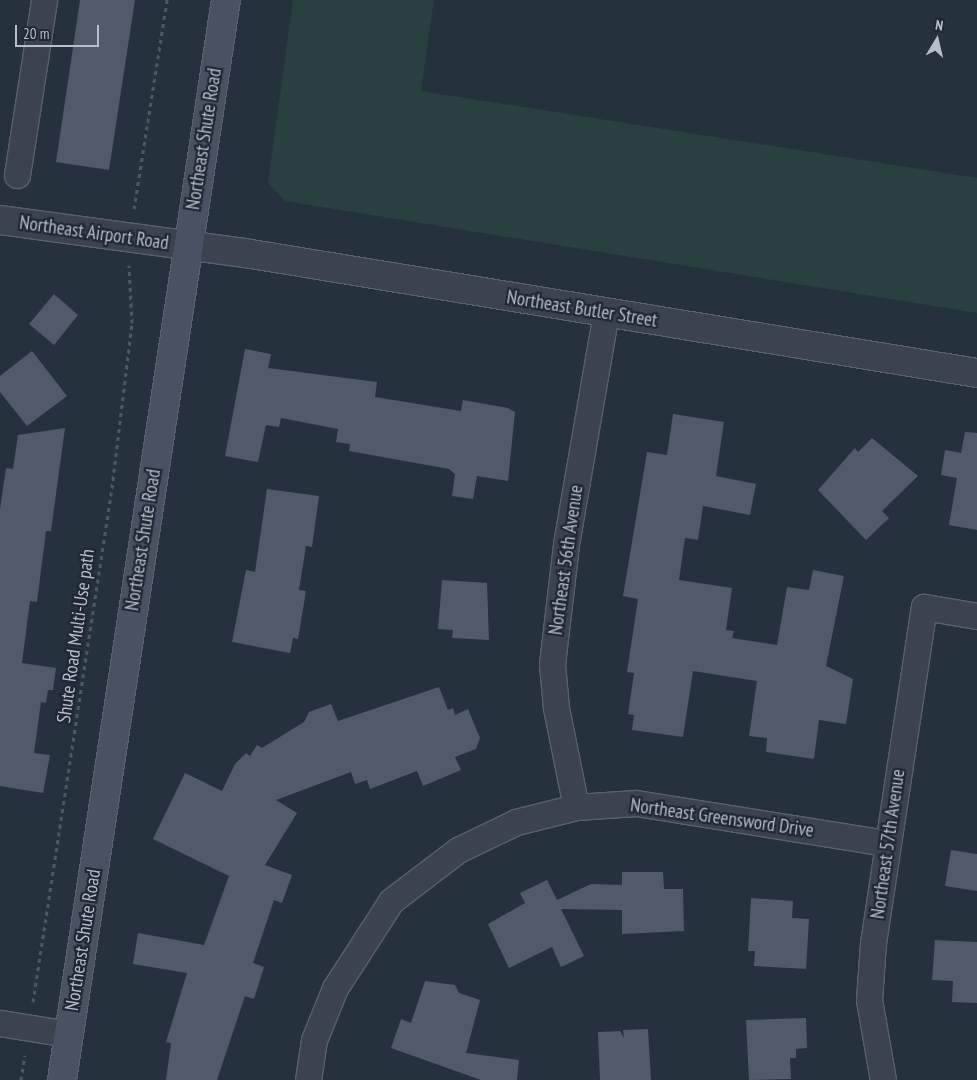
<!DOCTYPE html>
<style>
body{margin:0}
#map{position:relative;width:977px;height:1080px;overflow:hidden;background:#26313e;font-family:"PT Sans Narrow",sans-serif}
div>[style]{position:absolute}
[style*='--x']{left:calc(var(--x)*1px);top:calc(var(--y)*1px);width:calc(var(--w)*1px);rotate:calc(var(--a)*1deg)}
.green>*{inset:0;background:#293f40}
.building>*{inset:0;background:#505a68}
.path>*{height:3px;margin-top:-1.5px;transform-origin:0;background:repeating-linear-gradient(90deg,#485b5e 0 4px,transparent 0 8px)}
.roads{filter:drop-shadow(1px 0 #58616c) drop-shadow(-1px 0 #58616c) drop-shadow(0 1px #58616c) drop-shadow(0 -1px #58616c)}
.minor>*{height:25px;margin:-12.5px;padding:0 12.5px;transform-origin:12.5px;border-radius:12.5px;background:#3a434e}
.tertiary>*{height:28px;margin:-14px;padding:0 14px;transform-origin:14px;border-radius:14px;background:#3a434e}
.secondary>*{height:28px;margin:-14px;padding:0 14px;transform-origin:14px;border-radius:14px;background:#485261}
span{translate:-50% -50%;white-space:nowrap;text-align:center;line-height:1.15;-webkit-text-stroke:4.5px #1f2833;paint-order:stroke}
.street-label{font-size:19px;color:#b6bec9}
.north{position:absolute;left:912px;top:15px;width:50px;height:50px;-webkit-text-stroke:4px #1f2833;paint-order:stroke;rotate:9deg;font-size:14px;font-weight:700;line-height:20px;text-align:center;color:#b6bec9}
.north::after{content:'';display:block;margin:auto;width:18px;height:22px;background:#b6bec9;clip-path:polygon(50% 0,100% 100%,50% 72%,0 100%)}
.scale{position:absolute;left:15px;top:25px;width:84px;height:22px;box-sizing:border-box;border:2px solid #b6bec9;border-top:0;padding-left:6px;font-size:15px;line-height:18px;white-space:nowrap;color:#b6bec9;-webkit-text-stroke:4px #1f2833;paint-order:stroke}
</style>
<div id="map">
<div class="green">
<i style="clip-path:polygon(293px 0,434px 0,421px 91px,977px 178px,977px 313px,285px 201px,268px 183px)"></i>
</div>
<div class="building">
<i style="clip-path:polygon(80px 0,135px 0,109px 170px,56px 162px)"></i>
<i style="clip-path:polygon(54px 294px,78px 315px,54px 345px,29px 324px)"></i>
<i style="clip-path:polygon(245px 349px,271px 354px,268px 368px,377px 382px,375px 397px,461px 411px,463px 400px,508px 408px,515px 412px,508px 481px,477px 476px,473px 499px,452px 496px,455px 474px,449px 469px,349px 451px,350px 444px,336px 442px,338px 429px,281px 418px,279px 427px,266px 425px,258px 462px,225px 456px)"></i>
<i style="clip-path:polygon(32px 351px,67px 396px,27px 426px,0 392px,0 376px)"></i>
<i style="clip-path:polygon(673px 414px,724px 422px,716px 476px,756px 484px,750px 515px,703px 506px,698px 540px,685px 538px,679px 580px,732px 588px,726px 630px,734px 631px,732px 638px,777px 645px,787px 587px,809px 590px,813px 570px,844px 576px,826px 666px,853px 679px,846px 724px,819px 720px,814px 759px,766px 752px,767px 738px,749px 736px,757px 681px,693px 671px,683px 737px,632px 730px,634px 715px,628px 714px,634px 673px,627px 672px,638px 599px,623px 596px,647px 452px,667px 455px)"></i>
<i style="clip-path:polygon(65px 428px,51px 531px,46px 531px,37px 602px,30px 601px,22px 663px,56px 668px,53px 690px,48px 690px,46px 703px,41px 702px,34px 753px,50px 755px,43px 793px,0 786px,0 509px,6px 468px,13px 469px,18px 435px)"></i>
<i style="clip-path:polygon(965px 432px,977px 433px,977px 530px,949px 525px,957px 478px,941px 475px,945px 450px,961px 453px)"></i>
<i style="clip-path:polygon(872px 438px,918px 476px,882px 511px,889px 518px,866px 540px,818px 490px,855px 448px,858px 452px)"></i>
<i style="clip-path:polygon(267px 489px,319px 496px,312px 547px,306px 546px,299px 590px,306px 591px,298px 639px,293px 638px,290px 653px,232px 642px,246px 570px,255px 572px)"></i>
<i style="clip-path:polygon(442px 580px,487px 583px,489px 640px,452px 638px,453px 630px,438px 629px)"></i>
<i style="clip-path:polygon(439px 687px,448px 710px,453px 708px,455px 715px,468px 709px,480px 738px,476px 749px,455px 757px,461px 770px,423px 786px,417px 771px,370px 789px,367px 780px,355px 784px,351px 772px,276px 800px,297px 813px,265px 865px,292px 875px,282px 903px,274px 900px,253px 963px,264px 967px,254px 999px,245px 996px,217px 1080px,166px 1080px,171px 1043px,166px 1042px,187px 973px,133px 964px,138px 933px,204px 945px,229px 876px,153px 839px,185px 773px,222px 791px,235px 764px,246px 753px,250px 756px,257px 745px,262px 748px,304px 722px,309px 712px,331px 704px,338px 721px)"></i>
<i style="clip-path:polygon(951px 850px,977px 854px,977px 891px,945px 886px)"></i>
<i style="clip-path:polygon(622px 872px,663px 872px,664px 889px,683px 889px,684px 931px,622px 934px,622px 910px,561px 909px,584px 956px,561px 967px,552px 947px,509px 968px,488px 924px,525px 903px,520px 893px,547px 880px,557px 900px,591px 884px,622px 885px)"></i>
<i style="clip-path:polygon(751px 898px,793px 901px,792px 918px,809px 919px,806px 969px,754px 966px,755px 951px,748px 951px)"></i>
<i style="clip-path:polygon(935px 940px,977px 942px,977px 1003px,952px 1002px,953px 981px,932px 980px)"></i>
<i style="clip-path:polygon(425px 981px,455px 985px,459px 993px,480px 1000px,466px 1053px,519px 1060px,517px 1080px,481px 1080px,391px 1048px,401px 1019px,411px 1023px)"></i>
<i style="clip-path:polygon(806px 1018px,807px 1048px,796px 1049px,796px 1058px,790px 1058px,791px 1079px,749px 1080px,746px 1020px)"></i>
<i style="clip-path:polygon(648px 1029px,651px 1080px,600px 1080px,598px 1032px,620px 1031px,624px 1038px,623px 1030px)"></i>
</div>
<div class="path">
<i style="--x:134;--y:209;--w:212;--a:-81"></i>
<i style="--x:33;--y:1002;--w:520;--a:-81.26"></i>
<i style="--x:112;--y:488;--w:166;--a:-83.1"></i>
<i style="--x:132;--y:323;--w:58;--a:-93"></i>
<i style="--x:21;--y:1080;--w:25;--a:-81"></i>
</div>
<div class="roads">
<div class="minor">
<i style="--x:17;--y:175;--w:177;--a:-81.2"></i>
<i style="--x:576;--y:807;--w:101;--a:-101.4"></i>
<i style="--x:556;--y:708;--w:44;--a:-95.2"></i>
<i style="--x:552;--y:664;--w:121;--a:-83.3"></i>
<i style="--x:566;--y:544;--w:234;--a:-80.2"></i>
<i style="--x:0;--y:1023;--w:70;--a:9.1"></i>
<i style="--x:308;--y:1080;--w:40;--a:-81.5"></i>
<i style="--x:314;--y:1040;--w:56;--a:-68"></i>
<i style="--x:335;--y:988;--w:103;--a:-57.2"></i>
<i style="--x:391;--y:901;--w:84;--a:-37.3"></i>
<i style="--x:458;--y:850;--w:64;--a:-25.8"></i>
<i style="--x:516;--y:822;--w:62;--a:-14"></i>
<i style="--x:576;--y:807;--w:60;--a:-3.8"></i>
<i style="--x:636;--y:803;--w:254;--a:9.1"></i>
<i style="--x:883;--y:1080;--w:81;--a:-99.9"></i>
<i style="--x:869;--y:1000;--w:57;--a:-86"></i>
<i style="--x:873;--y:943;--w:340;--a:-81.4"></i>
<i style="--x:924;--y:607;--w:54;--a:9.6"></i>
</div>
<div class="tertiary">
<i style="--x:0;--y:220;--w:247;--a:7.7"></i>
<i style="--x:245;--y:253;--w:742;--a:9.31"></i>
</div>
<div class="secondary">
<i style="--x:62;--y:1080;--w:1092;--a:-81.37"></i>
</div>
</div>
<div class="street-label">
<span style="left:204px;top:139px;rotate:-81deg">Northeast Shute Road</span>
<span style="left:94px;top:233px;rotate:8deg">Northeast Airport Road</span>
<span style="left:582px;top:309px;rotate:9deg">Northeast Butler Street</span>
<span style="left:143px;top:540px;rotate:-81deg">Northeast Shute Road</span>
<span style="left:566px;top:560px;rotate:-82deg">Northeast 56th Avenue</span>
<span style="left:76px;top:636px;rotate:-82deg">Shute Road Multi-Use path</span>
<span style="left:722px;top:818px;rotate:8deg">Northeast Greensword Drive</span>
<span style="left:888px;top:844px;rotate:-82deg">Northeast 57th Avenue</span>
<span style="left:83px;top:940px;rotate:-81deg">Northeast Shute Road</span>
</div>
<div class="north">N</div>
<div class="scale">20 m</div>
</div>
